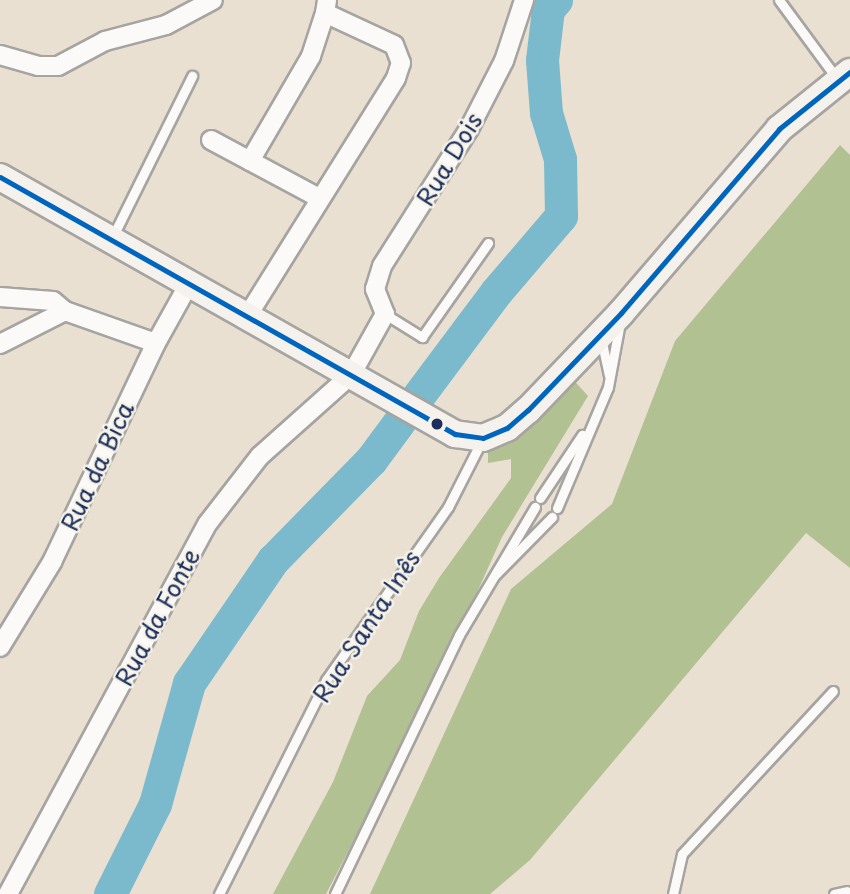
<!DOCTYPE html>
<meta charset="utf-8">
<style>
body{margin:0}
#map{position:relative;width:850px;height:894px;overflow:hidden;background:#e9e0d1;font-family:"Playpen Sans",sans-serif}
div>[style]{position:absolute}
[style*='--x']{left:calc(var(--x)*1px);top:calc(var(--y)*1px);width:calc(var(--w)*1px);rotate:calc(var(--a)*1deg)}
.forest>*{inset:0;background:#b1c191}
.river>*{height:33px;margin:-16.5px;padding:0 16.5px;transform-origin:16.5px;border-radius:16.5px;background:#7bb9cc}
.roads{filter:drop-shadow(2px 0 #a6a4a1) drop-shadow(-2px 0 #a6a4a1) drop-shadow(0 2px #a6a4a1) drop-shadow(0 -2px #a6a4a1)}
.lane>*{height:9px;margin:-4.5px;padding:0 4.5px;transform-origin:4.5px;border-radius:4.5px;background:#fcfaf8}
.street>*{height:18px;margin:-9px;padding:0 9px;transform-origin:9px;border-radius:9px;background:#fcfaf8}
.secondary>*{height:26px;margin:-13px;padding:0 13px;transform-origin:13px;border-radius:13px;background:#f5f2ed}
.bus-1>*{height:5px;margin:-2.5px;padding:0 2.5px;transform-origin:2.5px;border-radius:2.5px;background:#0065bd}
.dots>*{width:19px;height:19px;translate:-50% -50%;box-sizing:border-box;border:4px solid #f7f3e8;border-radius:50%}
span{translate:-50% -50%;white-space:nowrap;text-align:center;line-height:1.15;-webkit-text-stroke:5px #f7f3e8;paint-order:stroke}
.street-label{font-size:24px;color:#1b2f5e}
</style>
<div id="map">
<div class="forest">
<i style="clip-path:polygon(840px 145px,850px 155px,850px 568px,806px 533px,530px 860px,490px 894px,370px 894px,511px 589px,612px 504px,675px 341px)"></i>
<i style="clip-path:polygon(570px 376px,588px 396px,502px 537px,441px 672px,326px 894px,273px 894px,333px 782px,367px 696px,400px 660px,419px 611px,439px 578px,511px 478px,511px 459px,488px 463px,488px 444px)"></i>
</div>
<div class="river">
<i style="--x:419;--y:395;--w:129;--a:-53.2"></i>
<i style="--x:496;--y:292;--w:100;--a:-49.5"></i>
<i style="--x:561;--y:216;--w:57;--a:-91"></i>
<i style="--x:560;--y:159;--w:48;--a:-106.9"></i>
<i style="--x:546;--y:113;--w:53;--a:-94.3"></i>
<i style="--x:542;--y:60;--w:51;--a:-83.3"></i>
<i style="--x:548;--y:9;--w:12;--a:-48"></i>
<i style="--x:110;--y:894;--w:101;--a:-63.4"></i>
<i style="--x:155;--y:804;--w:126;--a:-74.3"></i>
<i style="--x:189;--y:683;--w:149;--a:-55.7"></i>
<i style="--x:273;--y:560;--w:140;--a:-45.6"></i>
<i style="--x:371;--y:460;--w:47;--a:-53.6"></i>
</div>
<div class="roads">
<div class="lane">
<i style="--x:779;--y:0;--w:99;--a:53.6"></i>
<i style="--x:112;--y:238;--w:181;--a:-63.7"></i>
<i style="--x:385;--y:314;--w:44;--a:31.9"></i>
<i style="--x:422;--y:337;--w:115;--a:-54.9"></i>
<i style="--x:601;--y:338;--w:38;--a:78"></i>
<i style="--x:540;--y:498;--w:76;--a:-56.3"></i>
<i style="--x:557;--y:508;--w:131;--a:-67.1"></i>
<i style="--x:608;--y:387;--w:66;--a:-79.5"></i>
<i style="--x:496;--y:574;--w:80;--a:-45.5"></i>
<i style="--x:219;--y:894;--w:239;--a:-63.4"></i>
<i style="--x:326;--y:680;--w:212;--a:-54.8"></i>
<i style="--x:448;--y:507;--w:75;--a:-63.1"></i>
<i style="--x:335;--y:894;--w:287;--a:-64.4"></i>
<i style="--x:459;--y:635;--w:149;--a:-59.3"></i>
<i style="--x:673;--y:894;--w:41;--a:-77.3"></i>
<i style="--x:682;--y:854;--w:222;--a:-47.2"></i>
<i style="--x:834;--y:894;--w:13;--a:-13"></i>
</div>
<div class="street">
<i style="--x:0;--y:55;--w:40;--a:16"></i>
<i style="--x:38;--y:66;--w:20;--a:0"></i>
<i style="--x:58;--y:66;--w:53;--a:-28"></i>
<i style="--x:105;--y:41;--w:63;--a:-14.7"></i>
<i style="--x:166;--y:25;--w:53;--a:-28"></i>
<i style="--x:211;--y:140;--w:123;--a:28.2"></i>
<i style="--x:250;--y:161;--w:121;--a:-59.8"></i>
<i style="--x:311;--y:56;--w:45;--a:-72"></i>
<i style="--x:0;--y:297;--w:53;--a:4.3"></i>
<i style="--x:53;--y:301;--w:16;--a:40"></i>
<i style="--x:65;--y:311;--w:96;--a:19.4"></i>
<i style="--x:248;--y:315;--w:279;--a:-58"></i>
<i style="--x:396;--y:78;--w:16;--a:-72"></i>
<i style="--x:401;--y:63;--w:19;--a:-111"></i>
<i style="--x:394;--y:45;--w:76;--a:-155.1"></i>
<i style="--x:325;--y:13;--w:13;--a:-81"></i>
<i style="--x:0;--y:344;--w:73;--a:-26.9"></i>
<i style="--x:0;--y:647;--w:100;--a:-58.5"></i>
<i style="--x:52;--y:562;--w:242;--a:-64.6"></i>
<i style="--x:156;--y:343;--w:70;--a:-60.9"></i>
<i style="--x:8;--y:894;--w:421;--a:-61.7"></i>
<i style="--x:208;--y:523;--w:85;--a:-52.2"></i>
<i style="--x:260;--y:456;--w:122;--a:-41.7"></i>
<i style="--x:351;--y:375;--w:70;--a:-60.9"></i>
<i style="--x:385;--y:314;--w:27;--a:-112"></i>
<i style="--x:375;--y:289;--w:24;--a:-73"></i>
<i style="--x:382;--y:266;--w:162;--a:-57.6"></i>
<i style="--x:469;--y:129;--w:76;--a:-62.8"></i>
<i style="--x:504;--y:61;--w:64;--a:-71.8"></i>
</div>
<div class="secondary">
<i style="--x:0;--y:177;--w:523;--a:29.46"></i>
<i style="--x:455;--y:434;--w:28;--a:8"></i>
<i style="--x:483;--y:438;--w:26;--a:-23"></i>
<i style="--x:507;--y:428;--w:28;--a:-41"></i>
<i style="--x:528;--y:410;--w:134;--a:-46.2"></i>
<i style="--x:621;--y:313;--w:243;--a:-49.3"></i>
<i style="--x:779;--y:129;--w:91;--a:-38.8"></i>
</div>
</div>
<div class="bus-1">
<i style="--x:0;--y:177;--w:523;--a:29.46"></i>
<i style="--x:455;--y:434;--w:28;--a:8"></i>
<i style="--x:483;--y:438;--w:26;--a:-23"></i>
<i style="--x:507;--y:428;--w:28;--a:-41"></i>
<i style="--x:528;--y:410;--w:134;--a:-46.2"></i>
<i style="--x:621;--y:313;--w:243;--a:-49.3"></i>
<i style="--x:779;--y:129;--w:91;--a:-38.8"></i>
</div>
<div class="dots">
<i style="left:437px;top:424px;background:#1b2f5e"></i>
</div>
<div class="street-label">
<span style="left:449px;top:159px;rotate:-59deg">Rua Dois</span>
<span style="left:97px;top:466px;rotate:-65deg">Rua da Bica</span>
<span style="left:157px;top:617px;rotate:-62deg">Rua da Fonte</span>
<span style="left:366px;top:626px;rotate:-57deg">Rua Santa Inês</span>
</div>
</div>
